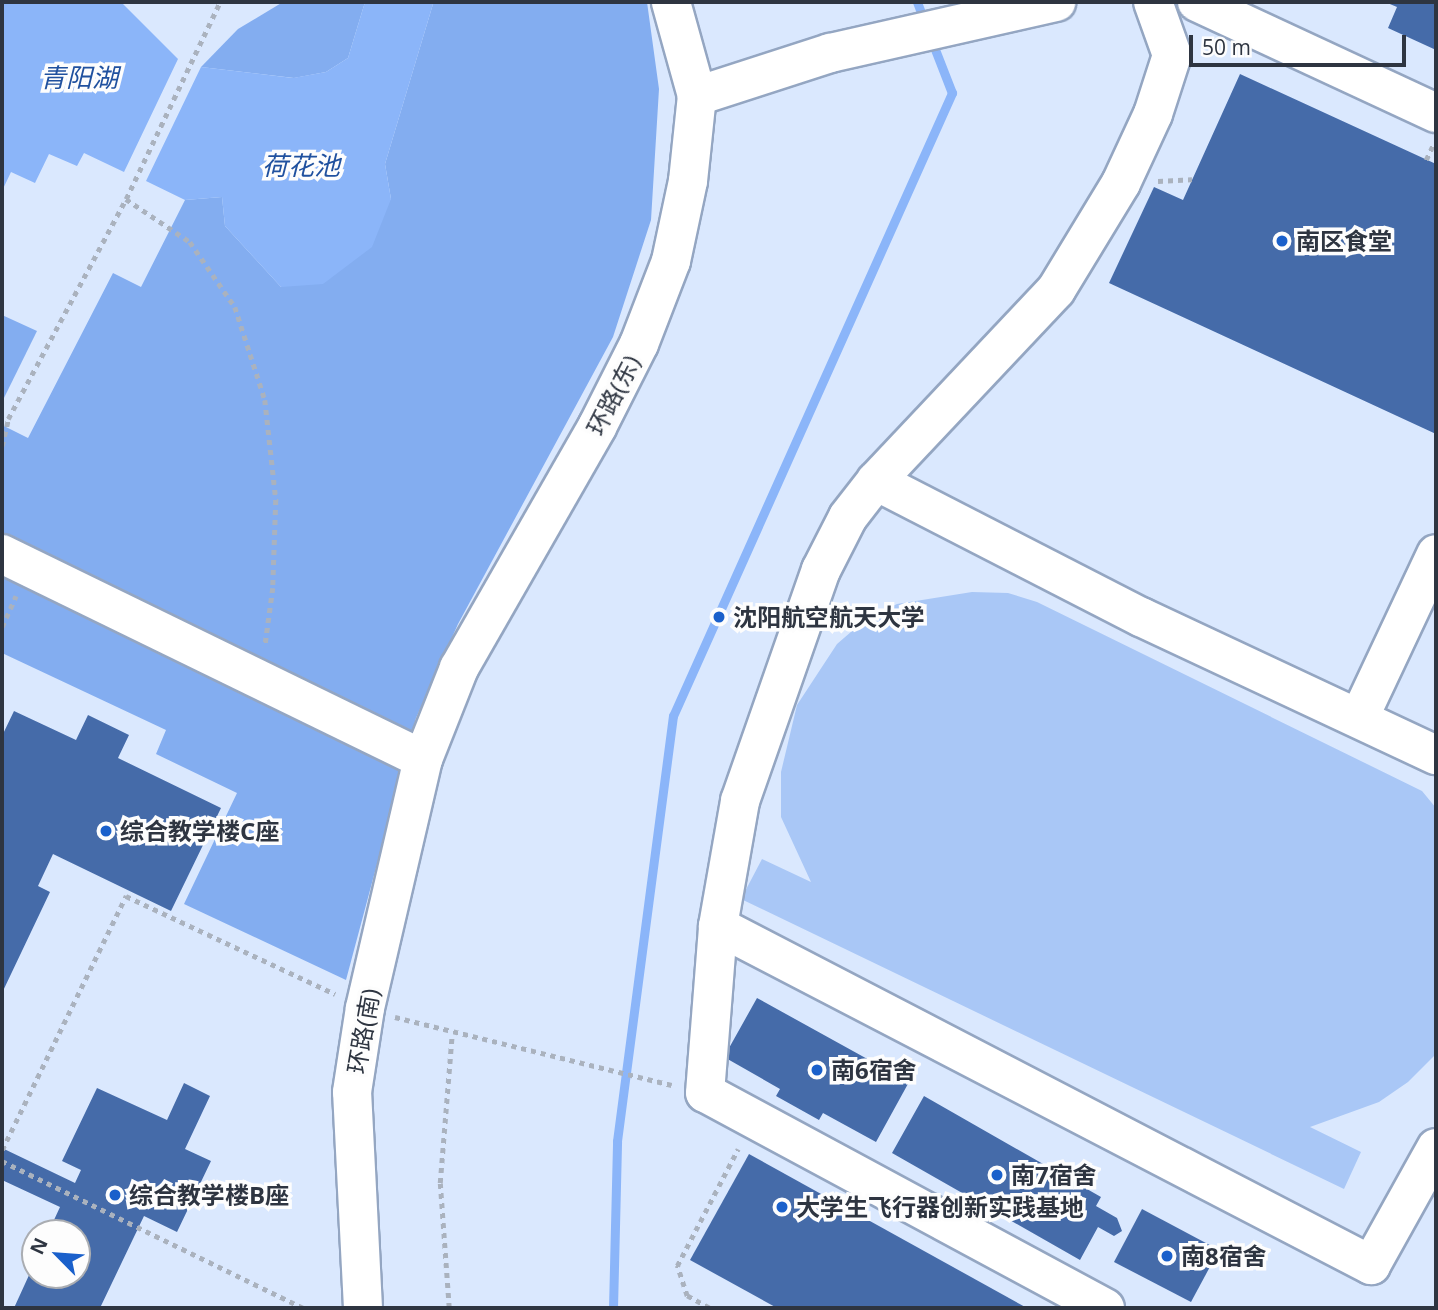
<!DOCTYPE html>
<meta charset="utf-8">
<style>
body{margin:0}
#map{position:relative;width:1438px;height:1310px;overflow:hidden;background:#e8f0fc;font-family:"Open Sans","Noto Sans SC",sans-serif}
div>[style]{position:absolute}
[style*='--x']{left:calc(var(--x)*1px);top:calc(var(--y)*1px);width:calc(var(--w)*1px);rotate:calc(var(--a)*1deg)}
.built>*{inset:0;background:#dae8fe}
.green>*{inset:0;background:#a9c7f6}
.forest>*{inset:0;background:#83adf0}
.water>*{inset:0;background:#8bb5f9}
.stream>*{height:9px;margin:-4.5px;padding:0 4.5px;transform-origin:4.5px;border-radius:4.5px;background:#8bb5f9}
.building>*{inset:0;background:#456ba9}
.path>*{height:4.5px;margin-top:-2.25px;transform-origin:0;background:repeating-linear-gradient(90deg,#aab2be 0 5px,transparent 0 10px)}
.roads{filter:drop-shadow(2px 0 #94a6c2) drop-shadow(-2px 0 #94a6c2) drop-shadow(0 2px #94a6c2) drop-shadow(0 -2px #94a6c2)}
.minor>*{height:38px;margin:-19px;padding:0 19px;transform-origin:19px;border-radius:19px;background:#fff}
.dots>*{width:19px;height:19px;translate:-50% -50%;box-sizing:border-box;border:4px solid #fdfdfd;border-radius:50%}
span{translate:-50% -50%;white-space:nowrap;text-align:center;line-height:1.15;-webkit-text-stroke:7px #fdfdfd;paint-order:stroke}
.poi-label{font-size:24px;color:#2e3541;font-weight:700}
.left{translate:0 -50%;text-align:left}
.street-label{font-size:24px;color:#2e3541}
.water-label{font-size:26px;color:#20519f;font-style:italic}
.frame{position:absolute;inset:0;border:4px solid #2e3541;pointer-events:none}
.north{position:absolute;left:21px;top:1219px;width:70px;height:70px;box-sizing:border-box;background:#fdfdfd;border:2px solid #aaadb2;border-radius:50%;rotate:295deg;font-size:19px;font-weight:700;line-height:28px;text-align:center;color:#2e3541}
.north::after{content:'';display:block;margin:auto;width:24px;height:32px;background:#1a60cb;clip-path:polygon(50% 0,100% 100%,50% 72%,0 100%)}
.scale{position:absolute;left:1189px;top:35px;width:217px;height:32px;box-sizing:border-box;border:4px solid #2e3541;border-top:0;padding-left:9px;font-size:21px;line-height:24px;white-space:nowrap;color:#2e3541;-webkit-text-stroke:5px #fdfdfd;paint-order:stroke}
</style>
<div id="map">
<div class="built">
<i style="clip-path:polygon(evenodd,2px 2px,1436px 2px,1436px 1308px,2px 1308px,2px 2px,35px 1233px,77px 1233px,77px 1275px,35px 1275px,35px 1233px)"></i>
</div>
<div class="green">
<i style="clip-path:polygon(972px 592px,1008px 593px,1037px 602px,1422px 791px,1436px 808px,1436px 1054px,1408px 1082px,1379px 1102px,1310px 1127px,1361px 1152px,1344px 1189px,741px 899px,762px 859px,811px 882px,781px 817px,781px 772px,797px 705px,837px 644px,866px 619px,897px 604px)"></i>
</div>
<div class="forest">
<i style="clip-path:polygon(283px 2px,365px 2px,348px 58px,326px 72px,294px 78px,201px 67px,238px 29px)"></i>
<i style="clip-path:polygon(647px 2px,659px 89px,651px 220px,613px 337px,458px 624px,416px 718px,346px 980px,184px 904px,237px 793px,156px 754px,166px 730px,2px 653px,2px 425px,28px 438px,113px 273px,141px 287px,185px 200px,222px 197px,225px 226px,281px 287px,391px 199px,385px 164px,433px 4px)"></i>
<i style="clip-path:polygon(2px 315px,37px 331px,2px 402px)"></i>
</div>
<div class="water">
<i style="clip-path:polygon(2px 2px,121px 2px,178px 59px,124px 172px,84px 153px,77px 166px,49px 154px,35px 183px,11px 172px,2px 191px)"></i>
<i style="clip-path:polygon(365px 2px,440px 2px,433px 4px,385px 164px,391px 199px,372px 247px,323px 284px,281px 287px,225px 226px,222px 197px,185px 200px,146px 181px,201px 67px,293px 78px,326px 72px,348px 58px)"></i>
</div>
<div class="stream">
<i style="--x:917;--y:2;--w:22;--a:69"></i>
<i style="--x:613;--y:1308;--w:167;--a:-88.6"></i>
<i style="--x:617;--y:1141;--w:429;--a:-82.5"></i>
<i style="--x:673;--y:716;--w:683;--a:-65.88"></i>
<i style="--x:952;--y:93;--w:58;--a:-111.3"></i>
</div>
<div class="building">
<i style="clip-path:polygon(1385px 2px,1436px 2px,1436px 50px,1388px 28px,1397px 7px)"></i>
<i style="clip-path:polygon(1240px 74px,1436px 164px,1436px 434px,1109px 283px,1154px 187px,1183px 200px)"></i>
<i style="clip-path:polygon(14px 711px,76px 740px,88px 715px,129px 735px,118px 758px,221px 808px,171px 911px,53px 854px,38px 886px,50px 892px,2px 993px,2px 736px)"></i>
<i style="clip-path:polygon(757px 998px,909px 1082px,876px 1142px,823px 1113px,819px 1120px,776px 1096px,780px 1089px,724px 1057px)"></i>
<i style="clip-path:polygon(184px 1083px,210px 1096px,185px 1149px,211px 1161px,177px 1232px,144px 1216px,100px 1308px,14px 1308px,35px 1262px,35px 1275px,77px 1275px,77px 1233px,48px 1233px,60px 1207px,2px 1180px,2px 1148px,75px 1183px,81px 1170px,62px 1161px,97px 1088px,167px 1120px)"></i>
<i style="clip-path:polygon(924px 1096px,1101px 1197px,1096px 1206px,1117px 1218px,1122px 1231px,1114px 1236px,1098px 1227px,1080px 1260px,892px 1153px)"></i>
<i style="clip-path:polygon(749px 1154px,1027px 1308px,777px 1308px,690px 1260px)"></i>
<i style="clip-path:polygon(1142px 1209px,1219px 1250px,1191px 1302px,1114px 1262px)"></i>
</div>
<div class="path">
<i style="--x:1426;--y:160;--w:17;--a:-65"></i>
<i style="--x:1158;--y:181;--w:34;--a:-3"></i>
<i style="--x:126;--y:199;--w:77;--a:33.9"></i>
<i style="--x:190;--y:242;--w:79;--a:55.3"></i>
<i style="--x:235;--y:307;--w:98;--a:72.1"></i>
<i style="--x:265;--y:400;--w:101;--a:83.7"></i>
<i style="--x:276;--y:500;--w:88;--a:92"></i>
<i style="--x:273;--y:588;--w:60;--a:97.7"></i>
<i style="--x:2;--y:446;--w:28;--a:-77"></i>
<i style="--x:8;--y:419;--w:250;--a:-61.8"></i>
<i style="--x:126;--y:199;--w:218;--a:-64.5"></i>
<i style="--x:2;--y:627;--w:34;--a:-66"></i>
<i style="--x:395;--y:1017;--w:285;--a:13.8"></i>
<i style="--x:2;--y:1150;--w:283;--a:-64"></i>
<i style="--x:126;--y:896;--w:231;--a:25.1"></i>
<i style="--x:2;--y:1161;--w:336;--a:26"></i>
<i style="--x:449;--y:1308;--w:125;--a:-94.1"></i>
<i style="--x:440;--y:1183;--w:149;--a:-85.4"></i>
<i style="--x:709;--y:1308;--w:25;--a:-151"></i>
<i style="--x:687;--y:1296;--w:32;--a:-108"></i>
<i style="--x:677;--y:1266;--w:132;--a:-62.5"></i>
</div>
<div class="roads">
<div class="minor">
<i style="--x:1197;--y:2;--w:264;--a:24.9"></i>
<i style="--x:697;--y:96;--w:140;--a:-17.9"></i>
<i style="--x:830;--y:53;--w:232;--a:-12.7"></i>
<i style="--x:876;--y:481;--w:298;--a:27.2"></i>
<i style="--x:1141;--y:617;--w:326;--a:25.1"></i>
<i style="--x:2;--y:554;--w:468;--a:26"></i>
<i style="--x:1359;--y:718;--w:181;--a:-64.8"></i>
<i style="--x:718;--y:926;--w:736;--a:27.44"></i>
<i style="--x:1371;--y:1265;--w:134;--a:-60.9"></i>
<i style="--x:363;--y:1308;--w:216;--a:-92.9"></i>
<i style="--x:352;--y:1092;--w:85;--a:-81.2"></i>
<i style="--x:365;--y:1008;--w:256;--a:-76.9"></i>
<i style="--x:423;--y:759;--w:98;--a:-68.4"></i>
<i style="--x:459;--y:668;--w:278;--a:-60.2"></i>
<i style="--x:597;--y:427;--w:93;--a:-63.2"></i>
<i style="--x:639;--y:344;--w:89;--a:-68.9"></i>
<i style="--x:671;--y:261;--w:82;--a:-78"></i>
<i style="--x:688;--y:181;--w:85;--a:-84"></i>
<i style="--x:697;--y:96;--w:98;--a:-105.5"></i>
<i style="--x:1105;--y:1308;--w:454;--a:-151.7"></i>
<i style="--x:705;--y:1093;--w:168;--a:-85.5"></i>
<i style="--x:718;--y:926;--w:127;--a:-80"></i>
<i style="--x:740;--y:801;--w:245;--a:-70.7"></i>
<i style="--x:821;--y:570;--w:59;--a:-63"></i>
<i style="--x:848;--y:517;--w:46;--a:-52.1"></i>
<i style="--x:876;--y:481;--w:262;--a:-46.7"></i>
<i style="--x:1056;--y:290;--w:125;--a:-58.7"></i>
<i style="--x:1121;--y:183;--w:76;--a:-65.1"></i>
<i style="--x:1153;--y:114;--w:62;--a:-72.1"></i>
<i style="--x:1172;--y:55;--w:56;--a:-109.7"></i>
</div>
</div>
<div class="dots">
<i style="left:1282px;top:241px;background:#1a60cb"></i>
<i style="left:719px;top:617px;background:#1a60cb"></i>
<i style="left:106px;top:831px;background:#1a60cb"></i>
<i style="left:817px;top:1070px;background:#1a60cb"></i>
<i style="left:997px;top:1175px;background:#1a60cb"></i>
<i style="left:115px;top:1195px;background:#1a60cb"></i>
<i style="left:782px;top:1207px;background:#1a60cb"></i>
<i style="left:1167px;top:1256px;background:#1a60cb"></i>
</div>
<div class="poi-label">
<span class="left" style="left:1296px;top:241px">南区食堂</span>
<span class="left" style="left:733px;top:617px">沈阳航空航天大学</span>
<span class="left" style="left:120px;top:831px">综合教学楼C座</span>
<span class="left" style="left:831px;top:1070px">南6宿舍</span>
<span class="left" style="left:1011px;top:1175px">南7宿舍</span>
<span class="left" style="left:129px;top:1195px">综合教学楼B座</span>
<span class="left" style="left:796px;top:1207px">大学生飞行器创新实践基地</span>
<span class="left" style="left:1181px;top:1256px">南8宿舍</span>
</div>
<div class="street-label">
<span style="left:613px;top:395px;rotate:-63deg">环路(东)</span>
<span style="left:363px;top:1031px;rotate:-80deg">环路(南)</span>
</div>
<div class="water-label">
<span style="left:79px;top:78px">青阳湖</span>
<span style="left:301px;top:166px">荷花池</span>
</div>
<div class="frame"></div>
<div class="north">N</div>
<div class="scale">50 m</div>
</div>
